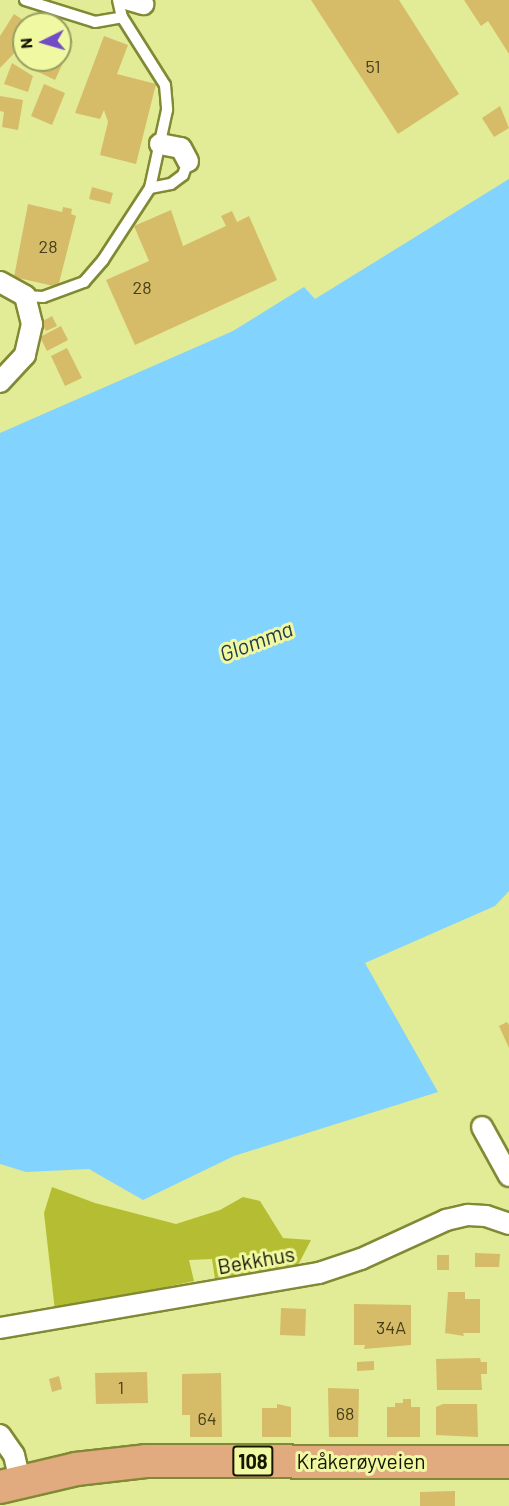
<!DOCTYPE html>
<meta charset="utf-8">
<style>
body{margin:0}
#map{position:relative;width:509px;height:1506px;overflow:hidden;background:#e2eb95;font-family:Barlow,sans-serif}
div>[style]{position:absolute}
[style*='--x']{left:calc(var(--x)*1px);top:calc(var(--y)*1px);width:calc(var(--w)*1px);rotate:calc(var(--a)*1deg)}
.green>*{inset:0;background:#b5be32}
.water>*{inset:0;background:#82d3fe}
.building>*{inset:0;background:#d6bc68}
.roads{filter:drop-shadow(2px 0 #828934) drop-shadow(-2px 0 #828934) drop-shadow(0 2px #828934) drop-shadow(0 -2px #828934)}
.service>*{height:10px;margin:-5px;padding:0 5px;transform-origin:5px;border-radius:5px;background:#fff}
.minor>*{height:20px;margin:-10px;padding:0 10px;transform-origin:10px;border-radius:10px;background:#fff}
.primary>*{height:32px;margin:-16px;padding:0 16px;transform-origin:16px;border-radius:16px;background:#e2aa7f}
span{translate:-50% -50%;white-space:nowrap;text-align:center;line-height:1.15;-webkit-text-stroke:6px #f0f8a2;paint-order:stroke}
.number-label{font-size:18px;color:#45401a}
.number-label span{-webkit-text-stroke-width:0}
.shield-label span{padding:2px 4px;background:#f0f8a2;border:2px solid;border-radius:4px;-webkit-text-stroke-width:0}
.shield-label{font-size:20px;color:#151600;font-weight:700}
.street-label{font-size:21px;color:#151600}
.water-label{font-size:22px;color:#233c4a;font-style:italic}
.north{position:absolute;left:12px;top:12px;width:60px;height:60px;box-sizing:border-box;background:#f0f8a2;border:2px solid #989e61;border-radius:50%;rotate:265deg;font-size:16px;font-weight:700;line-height:24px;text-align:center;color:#151600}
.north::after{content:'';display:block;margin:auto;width:21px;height:27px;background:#714cc5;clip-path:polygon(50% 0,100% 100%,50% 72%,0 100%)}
</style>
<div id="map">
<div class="green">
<i style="clip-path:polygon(52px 1187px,95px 1203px,176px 1224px,220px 1210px,243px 1197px,260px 1201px,283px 1238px,311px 1240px,297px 1267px,215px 1279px,212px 1259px,189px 1260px,194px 1281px,55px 1311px,44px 1213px)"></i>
</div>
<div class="water">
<i style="clip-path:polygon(509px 179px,509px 891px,495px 906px,365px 963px,438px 1092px,234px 1156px,143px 1200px,89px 1169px,26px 1172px,0 1164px,0 433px,233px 331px,304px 287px,315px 299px)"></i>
</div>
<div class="building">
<i style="clip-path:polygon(311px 0,399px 0,459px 94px,398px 134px)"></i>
<i style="clip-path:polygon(464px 0,509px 0,509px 54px,488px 21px,481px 26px)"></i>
<i style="clip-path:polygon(14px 14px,29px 24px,24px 24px,24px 43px,0 68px,0 36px)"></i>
<i style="clip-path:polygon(60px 35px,73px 41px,55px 80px,26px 66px,29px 60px,60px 60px)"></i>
<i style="clip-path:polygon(104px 36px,128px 45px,117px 74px,156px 84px,136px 164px,100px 155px,108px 122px,104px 110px,100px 119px,75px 113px)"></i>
<i style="clip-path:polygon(12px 63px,33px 76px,28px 92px,4px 84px)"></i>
<i style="clip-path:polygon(44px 84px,65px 93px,52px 125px,31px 116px)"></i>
<i style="clip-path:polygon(0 96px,23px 100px,18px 130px,2px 127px,4px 112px,0 111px)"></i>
<i style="clip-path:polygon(500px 106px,509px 128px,494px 137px,482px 118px)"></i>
<i style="clip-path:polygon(92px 187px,113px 193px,110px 204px,89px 199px)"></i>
<i style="clip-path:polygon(28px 204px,62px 212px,63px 207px,72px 209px,71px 214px,76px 216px,58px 287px,14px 277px)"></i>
<i style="clip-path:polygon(171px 210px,183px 246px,226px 226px,221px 216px,232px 211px,237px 222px,249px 216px,277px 280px,135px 345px,106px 280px,149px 261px,134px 226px)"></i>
<i style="clip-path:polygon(52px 316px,57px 326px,46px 331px,41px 322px)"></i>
<i style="clip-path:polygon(61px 326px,68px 340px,47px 351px,40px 337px)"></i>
<i style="clip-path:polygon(67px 348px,82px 378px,65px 386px,51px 356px)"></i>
<i style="clip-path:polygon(507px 1022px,509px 1025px,509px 1048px,499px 1026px)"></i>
<i style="clip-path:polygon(475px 1253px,500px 1254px,499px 1267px,475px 1267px)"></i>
<i style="clip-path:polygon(437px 1255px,449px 1255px,449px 1270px,437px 1270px)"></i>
<i style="clip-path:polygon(448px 1292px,465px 1292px,465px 1299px,480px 1299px,480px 1333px,463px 1333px,464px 1336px,445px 1333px)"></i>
<i style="clip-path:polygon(354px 1304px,411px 1305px,411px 1345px,364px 1349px,365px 1345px,354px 1345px)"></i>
<i style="clip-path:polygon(281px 1308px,306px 1309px,305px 1336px,280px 1335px)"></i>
<i style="clip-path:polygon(480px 1358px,481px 1362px,487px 1362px,487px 1374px,481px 1374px,482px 1390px,437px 1390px,436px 1359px)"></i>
<i style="clip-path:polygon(374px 1361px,374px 1370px,357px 1371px,357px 1362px)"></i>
<i style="clip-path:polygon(147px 1372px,148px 1403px,96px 1404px,95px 1373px)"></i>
<i style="clip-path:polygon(221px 1373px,222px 1437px,190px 1437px,190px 1415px,182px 1415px,182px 1374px)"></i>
<i style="clip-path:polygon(59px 1376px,62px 1389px,52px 1392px,49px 1379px)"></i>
<i style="clip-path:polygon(328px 1388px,359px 1389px,358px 1437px,329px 1437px)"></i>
<i style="clip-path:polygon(403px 1399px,411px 1399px,411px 1407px,420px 1407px,420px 1437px,387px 1437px,387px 1407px,395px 1407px,395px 1403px,403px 1403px)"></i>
<i style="clip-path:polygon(277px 1404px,291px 1407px,291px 1437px,262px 1437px,262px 1408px,277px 1408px)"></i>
<i style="clip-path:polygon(443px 1404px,477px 1404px,478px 1437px,436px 1435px,436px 1407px)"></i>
<i style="clip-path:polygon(455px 1491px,455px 1506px,420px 1506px,420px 1492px)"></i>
</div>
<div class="roads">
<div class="service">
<i style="--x:25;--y:0;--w:73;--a:17.4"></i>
<i style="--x:95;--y:22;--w:27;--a:-10"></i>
<i style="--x:118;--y:0;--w:17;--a:77"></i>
<i style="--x:122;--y:17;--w:80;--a:57.7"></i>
<i style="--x:165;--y:85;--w:25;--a:85"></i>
<i style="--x:167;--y:110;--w:80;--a:102.3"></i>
<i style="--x:25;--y:296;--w:18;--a:3"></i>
<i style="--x:43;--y:297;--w:44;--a:-20.1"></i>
<i style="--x:84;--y:282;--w:29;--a:-49"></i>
<i style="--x:103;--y:260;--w:86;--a:-56.9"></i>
<i style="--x:150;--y:188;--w:21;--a:-11"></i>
<i style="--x:171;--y:184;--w:15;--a:-37"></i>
<i style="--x:183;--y:175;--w:15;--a:-70"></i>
</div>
<div class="minor">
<i style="--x:129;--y:0;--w:15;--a:16"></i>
<i style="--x:160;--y:144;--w:21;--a:11"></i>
<i style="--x:181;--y:148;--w:15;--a:62"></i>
<i style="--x:0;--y:282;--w:29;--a:29"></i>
<i style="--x:25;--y:296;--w:29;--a:76"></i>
<i style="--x:32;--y:324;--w:32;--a:103"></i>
<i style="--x:25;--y:355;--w:37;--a:133"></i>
<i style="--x:482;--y:1127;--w:56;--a:61.1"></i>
<i style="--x:0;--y:1328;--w:324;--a:-9.8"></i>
<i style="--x:319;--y:1273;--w:44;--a:-18.4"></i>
<i style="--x:361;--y:1259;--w:94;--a:-24.6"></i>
<i style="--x:446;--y:1220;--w:23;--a:-13"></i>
<i style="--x:468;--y:1215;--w:18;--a:3"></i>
<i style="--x:486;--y:1216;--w:24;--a:19"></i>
<i style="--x:0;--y:1435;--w:24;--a:55"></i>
<i style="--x:14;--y:1455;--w:26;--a:77"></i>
</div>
<div class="primary">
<i style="--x:0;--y:1487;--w:78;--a:-13.3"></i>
<i style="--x:76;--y:1469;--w:70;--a:-6.5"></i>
<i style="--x:146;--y:1461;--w:363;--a:0.2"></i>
</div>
</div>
<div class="number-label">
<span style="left:373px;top:66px">51</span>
<span style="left:48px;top:246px">28</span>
<span style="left:142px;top:287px">28</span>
<span style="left:391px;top:1327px">34A</span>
<span style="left:121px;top:1387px">1</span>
<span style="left:345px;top:1413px">68</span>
<span style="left:207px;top:1418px">64</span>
</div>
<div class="shield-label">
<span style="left:253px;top:1461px">108</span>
</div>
<div class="street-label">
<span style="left:256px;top:1260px;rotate:-10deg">Bekkhus</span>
<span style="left:361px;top:1461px">Kråkerøyveien</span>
</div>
<div class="water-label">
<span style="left:256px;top:641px;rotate:-21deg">Glomma</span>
</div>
<div class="north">N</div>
</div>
